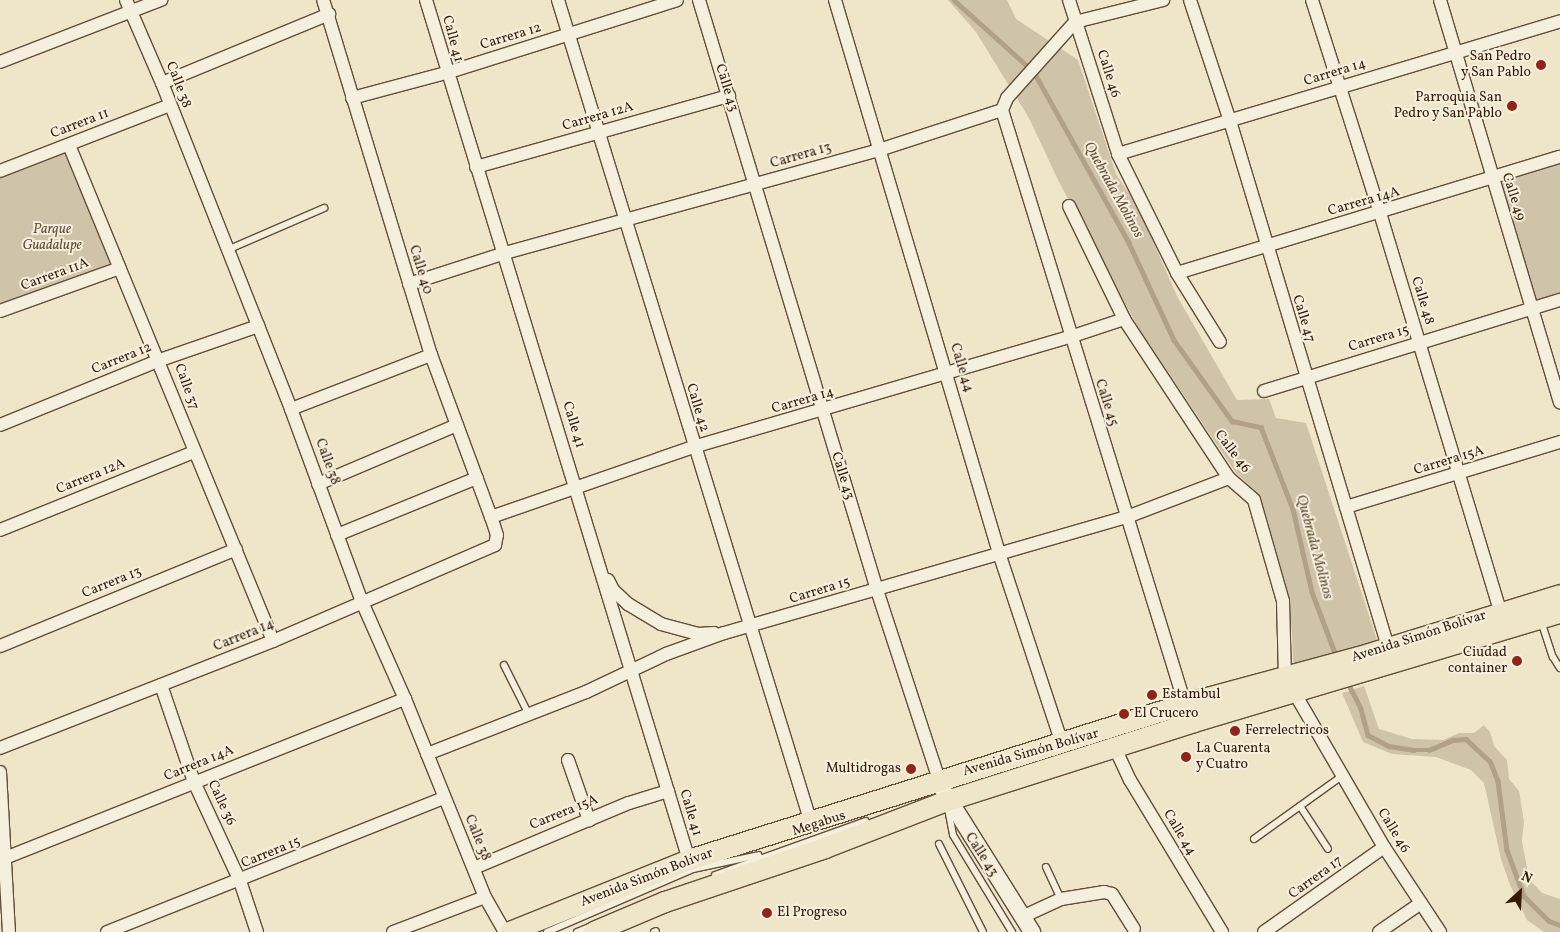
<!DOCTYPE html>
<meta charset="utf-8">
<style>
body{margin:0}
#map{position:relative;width:1560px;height:932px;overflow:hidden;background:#efe6ca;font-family:Vollkorn,serif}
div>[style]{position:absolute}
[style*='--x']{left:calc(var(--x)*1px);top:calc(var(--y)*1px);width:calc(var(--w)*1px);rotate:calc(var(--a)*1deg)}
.green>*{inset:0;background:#cfc3a9}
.stream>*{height:4.5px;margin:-2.25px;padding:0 2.25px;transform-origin:2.25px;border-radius:2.25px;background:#b0a188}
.roads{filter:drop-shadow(1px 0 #644d38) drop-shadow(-1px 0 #644d38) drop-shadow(0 1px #644d38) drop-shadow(0 -1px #644d38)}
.service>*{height:6px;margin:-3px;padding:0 3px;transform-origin:3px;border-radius:3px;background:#f5efdd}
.minor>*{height:12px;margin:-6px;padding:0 6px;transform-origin:6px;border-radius:6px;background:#f5efdd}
.tertiary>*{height:16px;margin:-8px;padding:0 8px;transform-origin:8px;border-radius:8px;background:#f5efdd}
.primary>*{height:20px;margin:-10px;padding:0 10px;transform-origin:10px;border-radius:10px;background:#efe6ca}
.dots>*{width:14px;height:14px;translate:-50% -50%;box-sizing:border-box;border:2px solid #f5efdd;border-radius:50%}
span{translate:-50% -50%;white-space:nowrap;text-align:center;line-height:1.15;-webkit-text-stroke:4px #f5efdd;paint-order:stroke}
.street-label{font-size:14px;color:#351a07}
.poi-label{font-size:14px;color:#351a07}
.right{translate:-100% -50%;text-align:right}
.left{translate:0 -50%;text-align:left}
.park-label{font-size:14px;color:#634d38;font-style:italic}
.water-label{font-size:15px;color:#66503b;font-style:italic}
.north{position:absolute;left:1495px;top:867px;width:50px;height:50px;-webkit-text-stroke:4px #f5efdd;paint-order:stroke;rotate:25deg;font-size:14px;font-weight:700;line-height:20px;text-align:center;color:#351a07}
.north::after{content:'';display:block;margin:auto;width:18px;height:22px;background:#351a07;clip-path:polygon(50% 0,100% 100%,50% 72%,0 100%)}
</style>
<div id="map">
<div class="green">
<i style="clip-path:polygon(948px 0,1007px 0,1016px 19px,1078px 60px,1116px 174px,1138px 207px,1177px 296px,1237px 400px,1269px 399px,1276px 418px,1306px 423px,1377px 640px,1294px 674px,1290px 600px,1260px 495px,1236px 473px,1139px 329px,1059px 182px,1029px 118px,976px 32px)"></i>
<i style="clip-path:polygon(69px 145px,120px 268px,0 311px,0 171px)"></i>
<i style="clip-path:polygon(1560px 157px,1560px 300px,1533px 308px,1491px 178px)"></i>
<i style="clip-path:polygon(1364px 686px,1379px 729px,1412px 739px,1443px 740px,1459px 733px,1474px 733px,1484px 725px,1490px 732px,1494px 746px,1507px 760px,1509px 779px,1519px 791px,1524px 822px,1522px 841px,1529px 879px,1542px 893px,1560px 899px,1560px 932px,1544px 932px,1527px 920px,1510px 885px,1501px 859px,1484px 783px,1471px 770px,1436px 757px,1392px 754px,1363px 742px,1342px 693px)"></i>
</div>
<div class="stream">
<i style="--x:954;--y:0;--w:108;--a:42"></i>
<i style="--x:1034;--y:72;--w:196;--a:60.9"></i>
<i style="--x:1129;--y:243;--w:107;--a:65.1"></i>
<i style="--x:1174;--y:340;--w:100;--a:54.4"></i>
<i style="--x:1232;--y:421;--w:30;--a:12"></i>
<i style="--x:1261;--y:427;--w:88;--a:68.7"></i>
<i style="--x:1293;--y:509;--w:85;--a:77.1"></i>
<i style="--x:1312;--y:592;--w:71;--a:69.3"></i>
<i style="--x:1347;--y:681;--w:31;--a:63"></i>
<i style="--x:1361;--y:709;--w:27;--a:75"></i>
<i style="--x:1368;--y:735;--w:24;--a:28"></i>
<i style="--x:1389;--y:746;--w:25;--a:9"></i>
<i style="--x:1414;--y:750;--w:15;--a:0"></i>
<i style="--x:1429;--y:750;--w:26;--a:-23"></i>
<i style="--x:1453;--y:740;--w:13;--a:-4"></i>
<i style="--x:1466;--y:739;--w:33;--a:43"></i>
<i style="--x:1490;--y:761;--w:22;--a:68"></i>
<i style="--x:1498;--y:781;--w:70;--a:82.6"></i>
<i style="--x:1507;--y:850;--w:49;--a:69.7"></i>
<i style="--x:1524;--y:896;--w:35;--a:45"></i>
<i style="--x:1549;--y:921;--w:12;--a:20"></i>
</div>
<div class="roads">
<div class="service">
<i style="--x:227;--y:250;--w:106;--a:-23.4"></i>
<i style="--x:1541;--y:621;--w:38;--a:72"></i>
<i style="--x:1553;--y:657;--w:13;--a:58"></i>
<i style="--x:504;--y:665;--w:56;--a:63.4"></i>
<i style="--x:1300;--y:806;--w:51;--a:56.9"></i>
<i style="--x:948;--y:809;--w:26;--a:79"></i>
<i style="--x:953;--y:835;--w:114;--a:58.7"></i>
<i style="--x:1254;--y:839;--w:108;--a:-35.6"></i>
<i style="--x:939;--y:844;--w:98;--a:63.4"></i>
<i style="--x:1046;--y:867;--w:35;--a:65"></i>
<i style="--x:715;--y:875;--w:160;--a:-19.7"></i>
<i style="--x:547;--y:932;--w:159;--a:-23.3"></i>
<i style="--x:693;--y:869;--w:67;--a:-12"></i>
<i style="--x:577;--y:932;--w:16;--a:-22"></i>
<i style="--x:654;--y:932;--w:2;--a:-27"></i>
</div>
<div class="minor">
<i style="--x:126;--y:0;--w:90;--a:66.6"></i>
<i style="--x:162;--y:83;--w:351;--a:68.4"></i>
<i style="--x:291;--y:409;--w:206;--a:69.8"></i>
<i style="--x:362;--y:602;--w:106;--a:66.1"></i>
<i style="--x:405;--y:699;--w:214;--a:68"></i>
<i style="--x:485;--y:897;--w:40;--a:60.3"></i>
<i style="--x:426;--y:0;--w:899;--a:73"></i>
<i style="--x:558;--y:0;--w:861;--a:72.91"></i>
<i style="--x:699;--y:0;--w:616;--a:73.21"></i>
<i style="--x:877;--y:590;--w:200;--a:71.9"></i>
<i style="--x:835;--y:0;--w:577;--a:73.48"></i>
<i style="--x:999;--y:553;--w:200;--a:71.7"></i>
<i style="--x:1069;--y:0;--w:162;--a:72.3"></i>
<i style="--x:1118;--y:154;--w:133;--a:63.6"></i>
<i style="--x:1177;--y:273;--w:81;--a:58.1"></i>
<i style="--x:1190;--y:0;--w:127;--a:71.7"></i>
<i style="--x:1230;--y:121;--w:549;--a:73.28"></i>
<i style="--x:1312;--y:0;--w:224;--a:72.3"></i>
<i style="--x:1380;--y:213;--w:416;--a:73.2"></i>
<i style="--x:1440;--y:0;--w:420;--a:73.4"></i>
<i style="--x:0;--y:62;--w:173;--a:-21.1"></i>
<i style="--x:162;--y:83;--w:181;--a:-22.4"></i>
<i style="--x:352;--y:98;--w:97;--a:-14.9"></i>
<i style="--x:446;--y:73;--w:242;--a:-17.5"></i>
<i style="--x:1002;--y:110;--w:622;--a:72.88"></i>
<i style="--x:69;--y:145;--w:536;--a:67.64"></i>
<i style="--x:1118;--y:154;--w:462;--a:-16.7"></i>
<i style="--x:476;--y:167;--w:263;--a:-15.7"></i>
<i style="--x:0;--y:171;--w:182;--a:-21.2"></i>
<i style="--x:1069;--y:206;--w:126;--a:64"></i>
<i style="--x:1124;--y:319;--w:191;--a:56.6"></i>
<i style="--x:1229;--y:478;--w:33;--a:41"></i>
<i style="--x:1254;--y:500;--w:105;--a:74"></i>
<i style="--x:1283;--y:601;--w:75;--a:88.5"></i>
<i style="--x:1177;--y:273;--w:400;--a:-16.9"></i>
<i style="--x:409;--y:284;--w:101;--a:-17.9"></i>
<i style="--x:505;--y:253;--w:388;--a:-15.4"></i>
<i style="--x:879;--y:150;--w:129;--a:-18"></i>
<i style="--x:1002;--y:110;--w:13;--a:-67"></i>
<i style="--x:1007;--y:98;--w:102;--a:-48.2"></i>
<i style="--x:1075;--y:22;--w:91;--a:-14"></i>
<i style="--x:0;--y:311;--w:127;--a:-19.7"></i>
<i style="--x:1264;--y:391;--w:310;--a:-17.1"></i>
<i style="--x:291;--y:409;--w:150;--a:-21.1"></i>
<i style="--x:0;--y:425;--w:173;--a:-22.1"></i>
<i style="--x:160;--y:360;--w:104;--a:-19.1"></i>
<i style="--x:318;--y:484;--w:151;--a:-23"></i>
<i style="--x:1346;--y:507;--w:224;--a:-16.9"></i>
<i style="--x:491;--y:517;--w:214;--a:-19.1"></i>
<i style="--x:693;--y:447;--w:393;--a:-16.3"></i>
<i style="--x:1070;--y:337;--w:57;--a:-18.4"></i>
<i style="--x:0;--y:530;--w:209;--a:-21.9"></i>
<i style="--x:337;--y:535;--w:151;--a:-22.2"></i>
<i style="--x:608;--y:580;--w:11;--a:63"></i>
<i style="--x:613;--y:590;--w:21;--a:43"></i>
<i style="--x:628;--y:604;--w:39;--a:31"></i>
<i style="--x:661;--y:624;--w:38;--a:15"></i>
<i style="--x:698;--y:634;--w:16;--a:-4"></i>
<i style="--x:0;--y:646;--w:255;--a:-22.3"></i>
<i style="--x:161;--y:685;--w:102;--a:71.2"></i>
<i style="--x:194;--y:782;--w:109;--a:65.1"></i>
<i style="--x:240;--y:881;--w:54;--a:71.6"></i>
<i style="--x:1294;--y:692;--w:179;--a:59.9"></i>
<i style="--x:1384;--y:847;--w:102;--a:56.6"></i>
<i style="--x:0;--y:748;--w:293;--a:-21.4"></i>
<i style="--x:273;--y:641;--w:242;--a:-23.4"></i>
<i style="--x:495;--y:545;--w:10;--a:-79"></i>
<i style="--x:497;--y:535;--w:19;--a:-108"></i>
<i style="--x:491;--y:517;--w:173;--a:-110.3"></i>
<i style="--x:431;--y:355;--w:371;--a:-106.9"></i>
<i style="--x:1115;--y:748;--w:35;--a:65"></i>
<i style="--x:1130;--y:780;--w:178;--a:58.8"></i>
<i style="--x:427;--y:754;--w:171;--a:-21.3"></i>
<i style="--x:586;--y:692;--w:89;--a:-25.4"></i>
<i style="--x:666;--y:654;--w:62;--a:-19.9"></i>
<i style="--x:724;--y:633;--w:419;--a:-16.1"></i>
<i style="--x:1127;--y:517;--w:109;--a:-20.9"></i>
<i style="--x:568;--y:760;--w:64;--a:70.7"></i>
<i style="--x:0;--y:772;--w:160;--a:86.8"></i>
<i style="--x:0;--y:860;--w:436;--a:-21.7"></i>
<i style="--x:474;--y:868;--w:168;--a:-22.8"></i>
<i style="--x:629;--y:803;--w:41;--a:-17.1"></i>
<i style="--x:1022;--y:917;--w:43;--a:-24.8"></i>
<i style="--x:1061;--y:899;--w:44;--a:-9.2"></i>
<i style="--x:1104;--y:892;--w:8;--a:14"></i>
<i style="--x:1112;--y:894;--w:41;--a:57.8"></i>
<i style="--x:107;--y:932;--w:363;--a:-21.7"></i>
<i style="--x:393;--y:932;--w:98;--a:-20.8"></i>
<i style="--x:1264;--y:932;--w:147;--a:-35.3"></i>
<i style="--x:1379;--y:932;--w:51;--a:-34.6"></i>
</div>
<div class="tertiary">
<i style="--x:943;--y:790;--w:168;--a:57.9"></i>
</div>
<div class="primary">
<i style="--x:510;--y:932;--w:193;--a:-21.9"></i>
<i style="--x:689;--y:860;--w:520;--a:-17.46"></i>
<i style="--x:1185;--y:704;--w:180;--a:-15.1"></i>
<i style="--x:1359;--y:657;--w:210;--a:-17.1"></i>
<i style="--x:594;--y:932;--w:77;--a:-22.9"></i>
<i style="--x:665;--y:902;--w:169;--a:-18.6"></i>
<i style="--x:825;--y:848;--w:131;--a:-21.1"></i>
<i style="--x:947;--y:801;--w:259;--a:-17.7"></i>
<i style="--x:1194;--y:722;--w:382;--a:-16.6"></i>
</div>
</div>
<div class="dots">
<i style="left:1541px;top:65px;background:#8f2418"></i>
<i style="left:1512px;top:106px;background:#8f2418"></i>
<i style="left:1517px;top:661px;background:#8f2418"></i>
<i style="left:1152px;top:695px;background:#8f2418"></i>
<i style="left:1124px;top:714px;background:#8f2418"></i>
<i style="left:1235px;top:731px;background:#8f2418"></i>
<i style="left:1186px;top:757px;background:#8f2418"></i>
<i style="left:911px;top:769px;background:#8f2418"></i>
<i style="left:767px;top:913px;background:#8f2418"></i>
</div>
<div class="street-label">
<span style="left:511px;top:37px;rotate:-17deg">Carrera 12</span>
<span style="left:452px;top:39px;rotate:75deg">Calle 41</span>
<span style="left:1335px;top:73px;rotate:-17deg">Carrera 14</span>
<span style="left:1108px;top:74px;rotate:72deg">Calle 46</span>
<span style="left:178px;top:85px;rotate:69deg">Calle 38</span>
<span style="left:726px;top:88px;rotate:73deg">Calle 43</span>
<span style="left:598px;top:117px;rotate:-16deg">Carrera 12A</span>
<span style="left:80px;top:124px;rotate:-21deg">Carrera 11</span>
<span style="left:801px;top:156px;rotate:-16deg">Carrera 13</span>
<span style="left:1513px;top:197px;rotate:72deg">Calle 49</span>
<span style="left:1364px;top:202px;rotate:-16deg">Carrera 14A</span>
<span style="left:420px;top:270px;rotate:73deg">Calle 40</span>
<span style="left:55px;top:275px;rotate:-20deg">Carrera 11A</span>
<span style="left:1422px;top:301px;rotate:73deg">Calle 48</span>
<span style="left:1303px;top:319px;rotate:73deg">Calle 47</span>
<span style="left:1379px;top:339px;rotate:-17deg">Carrera 15</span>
<span style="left:122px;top:359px;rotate:-22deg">Carrera 12</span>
<span style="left:961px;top:368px;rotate:73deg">Calle 44</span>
<span style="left:186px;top:387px;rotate:70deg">Calle 37</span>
<span style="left:803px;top:401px;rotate:-16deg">Carrera 14</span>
<span style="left:1106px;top:403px;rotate:72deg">Calle 45</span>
<span style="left:697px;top:408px;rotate:73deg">Calle 42</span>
<span style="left:573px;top:425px;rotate:73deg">Calle 41</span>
<span style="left:1232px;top:452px;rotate:53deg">Calle 46</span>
<span style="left:1449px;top:461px;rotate:-17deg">Carrera 15A</span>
<span style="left:327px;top:462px;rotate:70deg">Calle 38</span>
<span style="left:842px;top:476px;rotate:73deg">Calle 43</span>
<span style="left:91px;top:477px;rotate:-22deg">Carrera 12A</span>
<span style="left:112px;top:583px;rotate:-22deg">Carrera 13</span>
<span style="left:820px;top:591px;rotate:-17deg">Carrera 15</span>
<span style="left:244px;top:636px;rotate:-22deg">Carrera 14</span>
<span style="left:1419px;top:637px;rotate:-18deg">Avenida Simón Bolívar</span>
<span style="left:1031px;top:753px;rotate:-16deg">Avenida Simón Bolívar</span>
<span style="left:199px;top:764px;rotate:-22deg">Carrera 14A</span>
<span style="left:221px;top:803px;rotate:65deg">Calle 36</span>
<span style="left:564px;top:813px;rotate:-22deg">Carrera 15A</span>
<span style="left:690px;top:813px;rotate:73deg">Calle 41</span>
<span style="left:819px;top:824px;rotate:-18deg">Megabus</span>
<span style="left:1393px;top:831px;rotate:59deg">Calle 46</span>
<span style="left:1179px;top:833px;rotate:59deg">Calle 44</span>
<span style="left:477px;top:838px;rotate:68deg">Calle 38</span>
<span style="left:271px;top:853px;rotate:-22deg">Carrera 15</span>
<span style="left:981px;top:855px;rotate:57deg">Calle 43</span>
<span style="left:647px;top:878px;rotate:-21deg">Avenida Simón Bolívar</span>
<span style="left:1316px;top:878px;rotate:-36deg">Carrera 17</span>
</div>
<div class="poi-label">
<span class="right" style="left:1531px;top:65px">San Pedro<br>y San Pablo</span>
<span class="right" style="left:1502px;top:106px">Parroquia San<br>Pedro y San Pablo</span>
<span class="right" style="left:1507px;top:661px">Ciudad<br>container</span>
<span class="left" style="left:1162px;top:695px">Estambul</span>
<span class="left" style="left:1134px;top:714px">El Crucero</span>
<span class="left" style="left:1245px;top:731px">Ferrelectricos</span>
<span class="left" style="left:1196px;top:757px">La Cuarenta<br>y Cuatro</span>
<span class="right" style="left:901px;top:769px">Multidrogas</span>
<span class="left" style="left:777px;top:913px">El Progreso</span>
</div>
<div class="park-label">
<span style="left:52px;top:238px">Parque<br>Guadalupe</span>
</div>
<div class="water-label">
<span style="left:1113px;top:190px;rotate:61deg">Quebrada Molinos</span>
<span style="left:1314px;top:547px;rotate:75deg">Quebrada Molinos</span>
</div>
<div class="north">N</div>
</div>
